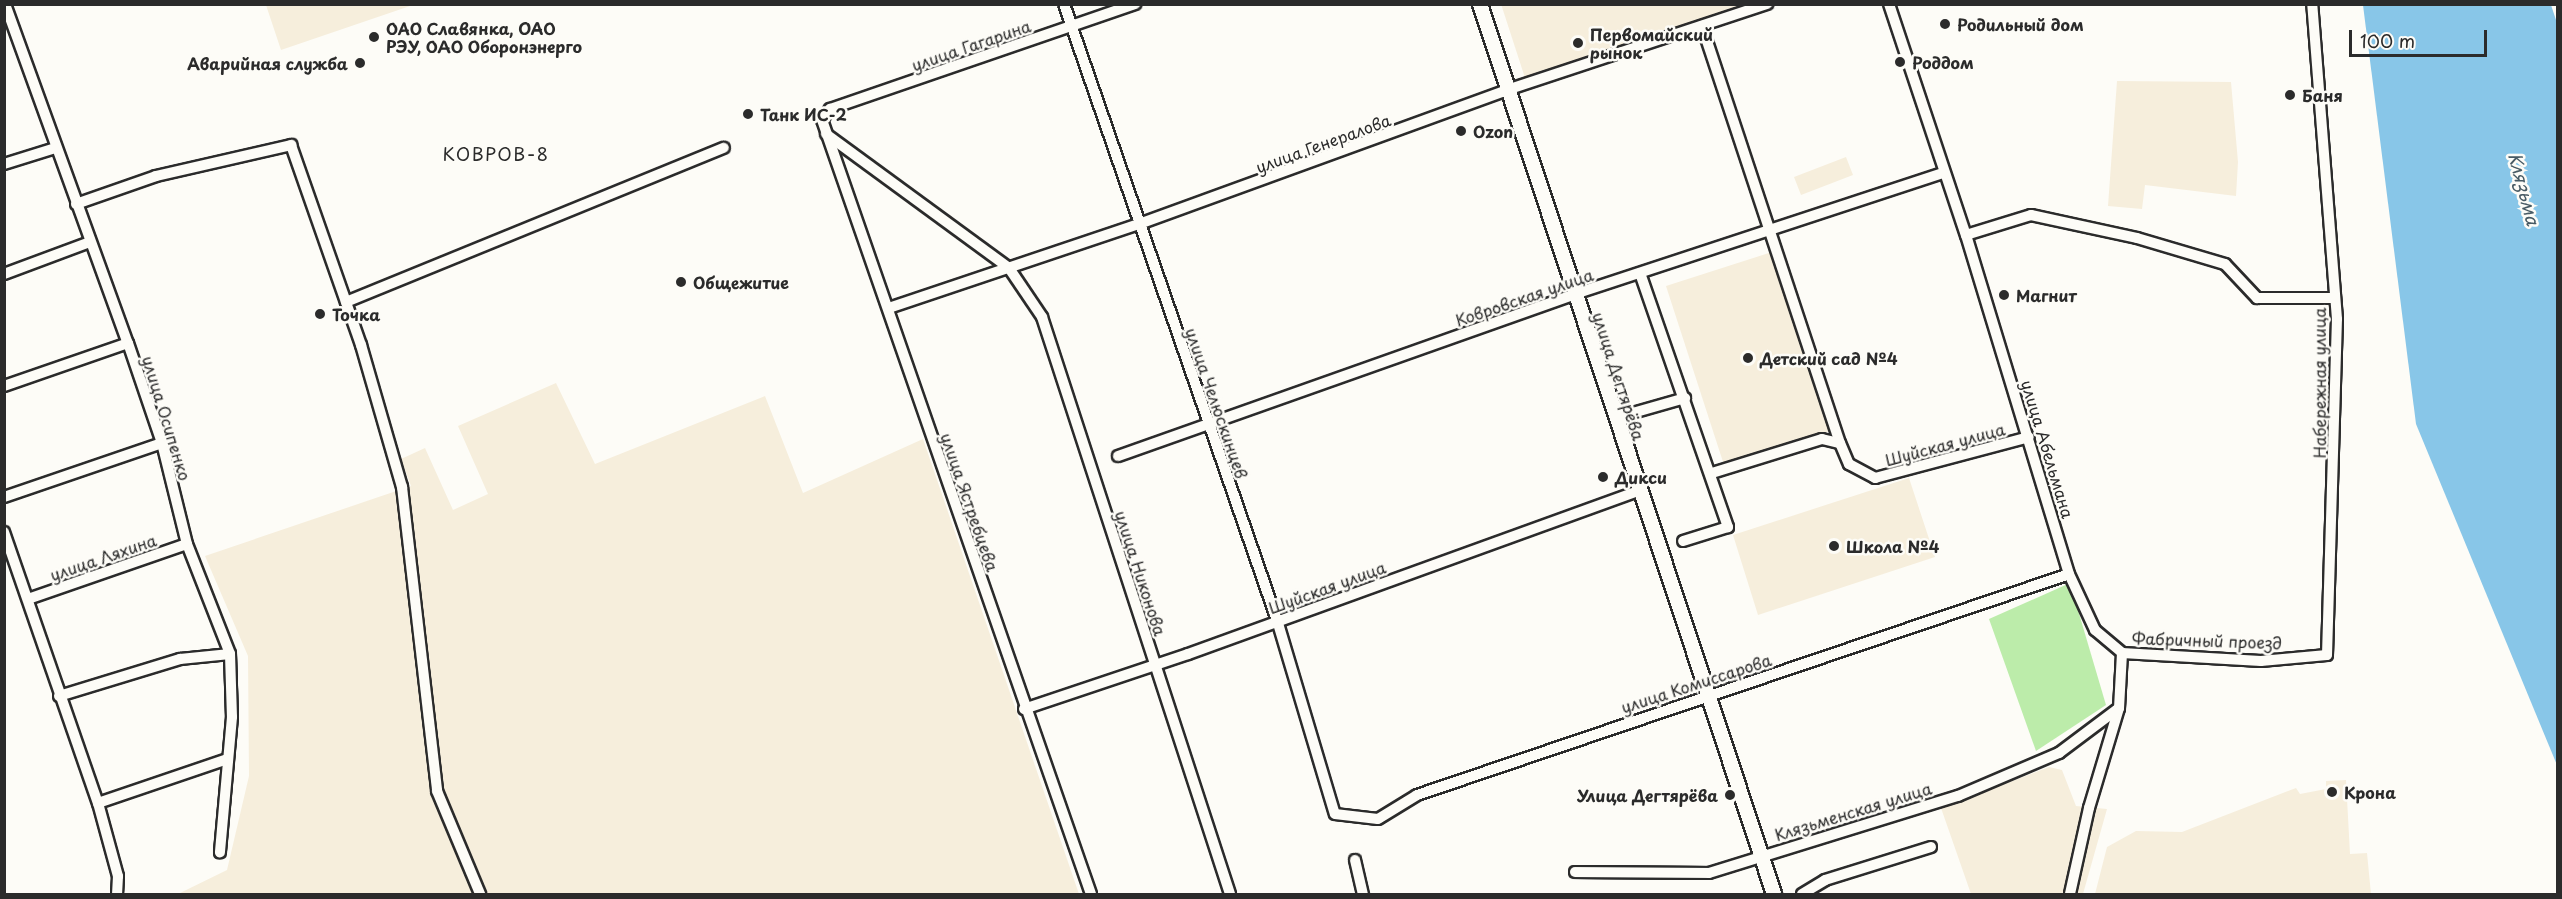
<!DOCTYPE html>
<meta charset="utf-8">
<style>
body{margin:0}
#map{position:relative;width:2562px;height:899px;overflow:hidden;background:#fdfcf7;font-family:"Playpen Sans",sans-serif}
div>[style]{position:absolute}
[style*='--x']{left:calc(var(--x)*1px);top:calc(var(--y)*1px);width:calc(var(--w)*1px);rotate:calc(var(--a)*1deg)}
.built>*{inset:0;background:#f6eedc}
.green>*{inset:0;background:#bcecaa}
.water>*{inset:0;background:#88c6e8}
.roads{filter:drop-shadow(2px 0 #2b2b2b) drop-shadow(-2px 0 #2b2b2b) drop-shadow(0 2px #2b2b2b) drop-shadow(0 -2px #2b2b2b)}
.street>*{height:10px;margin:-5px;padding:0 5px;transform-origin:5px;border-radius:5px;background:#fdfcf7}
.secondary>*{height:14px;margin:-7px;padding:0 7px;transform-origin:7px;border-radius:7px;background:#fdfcf7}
.dots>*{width:16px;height:16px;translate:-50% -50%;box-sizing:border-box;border:3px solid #fdfcf7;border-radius:50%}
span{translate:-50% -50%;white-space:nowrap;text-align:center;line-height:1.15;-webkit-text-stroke:5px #fdfcf7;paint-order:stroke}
.poi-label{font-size:16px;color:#2b2b2b;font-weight:700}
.left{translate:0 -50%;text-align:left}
.right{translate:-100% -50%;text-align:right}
.street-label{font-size:16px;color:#2b2b2b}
.neighbourhood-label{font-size:18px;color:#2b2b2b;letter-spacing:1.5px}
.water-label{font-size:18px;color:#475a64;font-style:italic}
.frame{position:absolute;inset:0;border:6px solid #2b2b2b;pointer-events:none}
.scale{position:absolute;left:2349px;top:30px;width:138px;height:27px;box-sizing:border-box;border:3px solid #2b2b2b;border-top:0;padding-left:8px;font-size:18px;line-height:21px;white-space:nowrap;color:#2b2b2b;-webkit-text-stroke:4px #fdfcf7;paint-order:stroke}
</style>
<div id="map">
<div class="built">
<i style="clip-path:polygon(1501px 4px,1759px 5px,1526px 81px)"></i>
<i style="clip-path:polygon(266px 5px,266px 4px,413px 5px,281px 50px)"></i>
<i style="clip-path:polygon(2117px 81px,2231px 82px,2238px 162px,2236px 196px,2145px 185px,2142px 209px,2108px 206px)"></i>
<i style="clip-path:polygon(1846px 157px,1853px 175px,1801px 195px,1794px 177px)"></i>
<i style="clip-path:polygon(1772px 252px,1830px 431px,1724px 465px,1666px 286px)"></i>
<i style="clip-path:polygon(556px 383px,595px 464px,765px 396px,803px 493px,923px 439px,1079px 894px,178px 894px,227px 870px,249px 776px,248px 656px,205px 556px,411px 486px,401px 459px,425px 448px,453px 510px,488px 494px,458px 426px)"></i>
<i style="clip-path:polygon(1909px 478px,1935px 557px,1758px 615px,1733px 535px)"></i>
<i style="clip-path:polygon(2049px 767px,2062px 770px,2076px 806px,2107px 809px,2083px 894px,1971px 894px,1941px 808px)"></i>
<i style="clip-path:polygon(2346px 780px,2350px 854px,2367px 853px,2371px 894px,2095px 894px,2107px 847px,2136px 831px,2182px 832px,2296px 788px,2300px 794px,2326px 789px,2326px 781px)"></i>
</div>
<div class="green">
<i style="clip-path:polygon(2070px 583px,2106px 705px,2036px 751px,1989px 619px)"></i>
</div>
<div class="water">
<i style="clip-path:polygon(2363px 5px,2551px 5px,2557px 23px,2557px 765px,2416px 424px)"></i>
</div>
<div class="roads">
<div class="street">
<i style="--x:5;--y:4;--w:361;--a:70.1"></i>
<i style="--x:128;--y:343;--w:106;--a:71.2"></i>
<i style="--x:162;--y:443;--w:104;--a:76.1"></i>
<i style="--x:187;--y:544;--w:118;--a:68.6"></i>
<i style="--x:230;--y:654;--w:63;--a:88.2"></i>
<i style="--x:232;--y:717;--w:136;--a:95.1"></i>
<i style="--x:1064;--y:4;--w:652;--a:70.93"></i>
<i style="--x:1277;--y:620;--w:202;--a:73.4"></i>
<i style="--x:1335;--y:814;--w:43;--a:6.6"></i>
<i style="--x:1378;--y:819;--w:46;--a:-31.6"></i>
<i style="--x:1417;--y:795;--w:688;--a:-18.72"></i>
<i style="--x:1889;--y:4;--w:243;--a:71.6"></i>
<i style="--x:1966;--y:235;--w:354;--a:73.1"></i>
<i style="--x:2069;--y:574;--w:62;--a:65.1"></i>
<i style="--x:2095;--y:630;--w:35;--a:40"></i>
<i style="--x:2122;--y:653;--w:55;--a:93.1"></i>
<i style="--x:2119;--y:708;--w:104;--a:106.7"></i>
<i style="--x:2089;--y:808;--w:88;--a:102.5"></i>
<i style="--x:1702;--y:26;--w:439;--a:71.7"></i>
<i style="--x:826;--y:134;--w:227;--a:36.2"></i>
<i style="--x:1009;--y:268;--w:59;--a:56"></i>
<i style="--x:1042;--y:317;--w:607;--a:71.95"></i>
<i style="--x:4;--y:164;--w:53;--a:-17.4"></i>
<i style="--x:76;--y:204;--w:85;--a:-19.3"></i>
<i style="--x:156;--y:176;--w:139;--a:-12.9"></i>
<i style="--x:291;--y:145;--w:212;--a:70.7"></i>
<i style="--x:361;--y:345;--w:148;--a:73.9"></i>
<i style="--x:402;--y:487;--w:306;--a:83.4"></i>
<i style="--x:437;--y:791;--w:112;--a:67.3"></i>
<i style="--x:1966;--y:235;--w:68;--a:-17.1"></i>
<i style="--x:2031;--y:215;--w:108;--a:12.2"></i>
<i style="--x:2137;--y:238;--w:92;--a:16.5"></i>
<i style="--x:2225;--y:264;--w:47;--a:46.7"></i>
<i style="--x:2257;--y:298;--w:77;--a:0"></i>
<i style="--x:1640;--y:273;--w:269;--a:70.9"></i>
<i style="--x:1728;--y:527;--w:47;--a:162.7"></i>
<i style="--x:4;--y:274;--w:92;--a:-20.4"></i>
<i style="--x:346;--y:302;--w:408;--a:-22.2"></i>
<i style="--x:889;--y:308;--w:264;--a:-18.6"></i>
<i style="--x:1139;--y:224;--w:395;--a:-20"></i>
<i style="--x:1510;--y:89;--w:271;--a:-18.3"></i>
<i style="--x:4;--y:386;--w:131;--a:-19.1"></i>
<i style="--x:1615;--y:418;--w:73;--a:-15.9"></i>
<i style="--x:1118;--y:456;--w:485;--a:-19.5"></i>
<i style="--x:1575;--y:294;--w:387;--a:-18.2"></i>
<i style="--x:1712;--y:473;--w:115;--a:-17.2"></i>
<i style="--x:1822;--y:439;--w:18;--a:13"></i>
<i style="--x:1840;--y:443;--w:23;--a:67"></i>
<i style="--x:1849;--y:464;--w:30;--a:28"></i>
<i style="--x:1875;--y:478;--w:159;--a:-14.9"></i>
<i style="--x:4;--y:497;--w:167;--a:-18.9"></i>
<i style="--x:4;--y:532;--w:287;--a:70.9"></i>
<i style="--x:98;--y:803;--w:76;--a:74.7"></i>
<i style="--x:118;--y:876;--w:18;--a:93"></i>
<i style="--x:28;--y:599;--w:168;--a:-19.1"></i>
<i style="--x:2122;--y:653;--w:139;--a:3.3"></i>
<i style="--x:2261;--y:661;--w:66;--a:-5.2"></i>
<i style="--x:2327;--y:655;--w:336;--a:-88.3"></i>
<i style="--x:2337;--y:319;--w:316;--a:-94.5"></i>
<i style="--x:59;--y:696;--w:127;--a:-17"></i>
<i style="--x:180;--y:659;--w:50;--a:-5.7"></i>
<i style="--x:1024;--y:709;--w:173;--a:-18.5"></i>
<i style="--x:1188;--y:654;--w:480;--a:-19.9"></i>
<i style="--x:98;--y:803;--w:136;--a:-18.8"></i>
<i style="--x:1355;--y:860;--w:35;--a:77"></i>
<i style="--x:1575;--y:872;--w:134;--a:0.4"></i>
<i style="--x:1709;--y:873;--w:261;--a:-17.2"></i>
<i style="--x:1958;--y:796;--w:110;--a:-23.1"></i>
<i style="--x:2059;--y:753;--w:75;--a:-36.9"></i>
<i style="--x:1091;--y:894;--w:819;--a:-109.16"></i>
<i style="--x:822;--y:120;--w:14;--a:-54"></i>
<i style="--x:830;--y:109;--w:323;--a:-19"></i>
<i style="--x:1802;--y:894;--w:27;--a:-31"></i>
<i style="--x:1825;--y:880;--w:111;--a:-17.3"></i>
</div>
<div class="secondary">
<i style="--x:1480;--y:4;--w:937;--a:71.72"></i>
</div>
</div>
<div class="dots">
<i style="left:1945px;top:24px;background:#2b2b2b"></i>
<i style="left:374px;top:37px;background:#2b2b2b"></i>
<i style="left:1578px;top:43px;background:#2b2b2b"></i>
<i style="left:1900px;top:62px;background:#2b2b2b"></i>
<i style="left:360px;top:63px;background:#2b2b2b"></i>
<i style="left:2290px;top:95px;background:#2b2b2b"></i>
<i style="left:748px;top:114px;background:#2b2b2b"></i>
<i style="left:1461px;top:131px;background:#2b2b2b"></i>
<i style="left:681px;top:282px;background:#2b2b2b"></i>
<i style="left:2004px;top:295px;background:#2b2b2b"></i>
<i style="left:320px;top:314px;background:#2b2b2b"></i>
<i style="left:1748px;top:358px;background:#2b2b2b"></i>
<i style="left:1603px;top:477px;background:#2b2b2b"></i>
<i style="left:1834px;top:546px;background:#2b2b2b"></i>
<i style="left:2332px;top:792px;background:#2b2b2b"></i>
<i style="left:1730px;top:795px;background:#2b2b2b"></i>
</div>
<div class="poi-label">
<span class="left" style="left:1957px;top:24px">Родильный дом</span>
<span class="left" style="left:386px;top:37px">ОАО Славянка, ОАО<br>РЭУ, ОАО Оборонэнерго</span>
<span class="left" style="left:1590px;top:43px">Первомайский<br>рынок</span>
<span class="left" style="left:1912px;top:62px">Роддом</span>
<span class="right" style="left:348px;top:63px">Аварийная служба</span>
<span class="left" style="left:2302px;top:95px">Баня</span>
<span class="left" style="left:760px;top:114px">Танк ИС-2</span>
<span class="left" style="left:1473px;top:131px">Ozon</span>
<span class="left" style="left:693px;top:282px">Общежитие</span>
<span class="left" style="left:2016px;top:295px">Магнит</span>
<span class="left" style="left:332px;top:314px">Точка</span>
<span class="left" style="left:1760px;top:358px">Детский сад №4</span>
<span class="left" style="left:1615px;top:477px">Дикси</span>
<span class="left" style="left:1846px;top:546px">Школа №4</span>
<span class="left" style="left:2344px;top:792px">Крона</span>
<span class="right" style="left:1718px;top:795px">Улица Дегтярёва</span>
</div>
<div class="street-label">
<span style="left:971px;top:45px;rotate:-19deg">улица Гагарина</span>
<span style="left:1323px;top:143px;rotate:-20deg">улица Генералова</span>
<span style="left:1524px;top:297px;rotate:-19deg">Ковровская улица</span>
<span style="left:1619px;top:376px;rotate:72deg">улица Дегтярёва</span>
<span style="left:2319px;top:383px;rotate:-90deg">Набережная улица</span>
<span style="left:1217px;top:403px;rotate:71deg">улица Челюскинцев</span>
<span style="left:167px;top:418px;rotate:73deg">улица Осипенко</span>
<span style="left:1945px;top:444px;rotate:-15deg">Шуйская улица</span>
<span style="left:2048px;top:449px;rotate:73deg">улица Абельмана</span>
<span style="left:970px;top:502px;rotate:71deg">улица Ястребцева</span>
<span style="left:103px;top:557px;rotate:-19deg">улица Ляхина</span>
<span style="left:1141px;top:573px;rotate:72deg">улица Никонова</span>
<span style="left:1327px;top:587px;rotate:-20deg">Шуйская улица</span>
<span style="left:2207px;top:640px;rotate:2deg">Фабричный проезд</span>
<span style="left:1696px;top:683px;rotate:-18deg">улица Комиссарова</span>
<span style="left:1853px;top:811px;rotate:-17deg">Клязьменская улица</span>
</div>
<div class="neighbourhood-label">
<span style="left:496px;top:154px">КОВРОВ-8</span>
</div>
<div class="water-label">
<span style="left:2524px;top:189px;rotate:75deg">Клязьма</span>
</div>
<div class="frame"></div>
<div class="scale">100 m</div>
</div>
